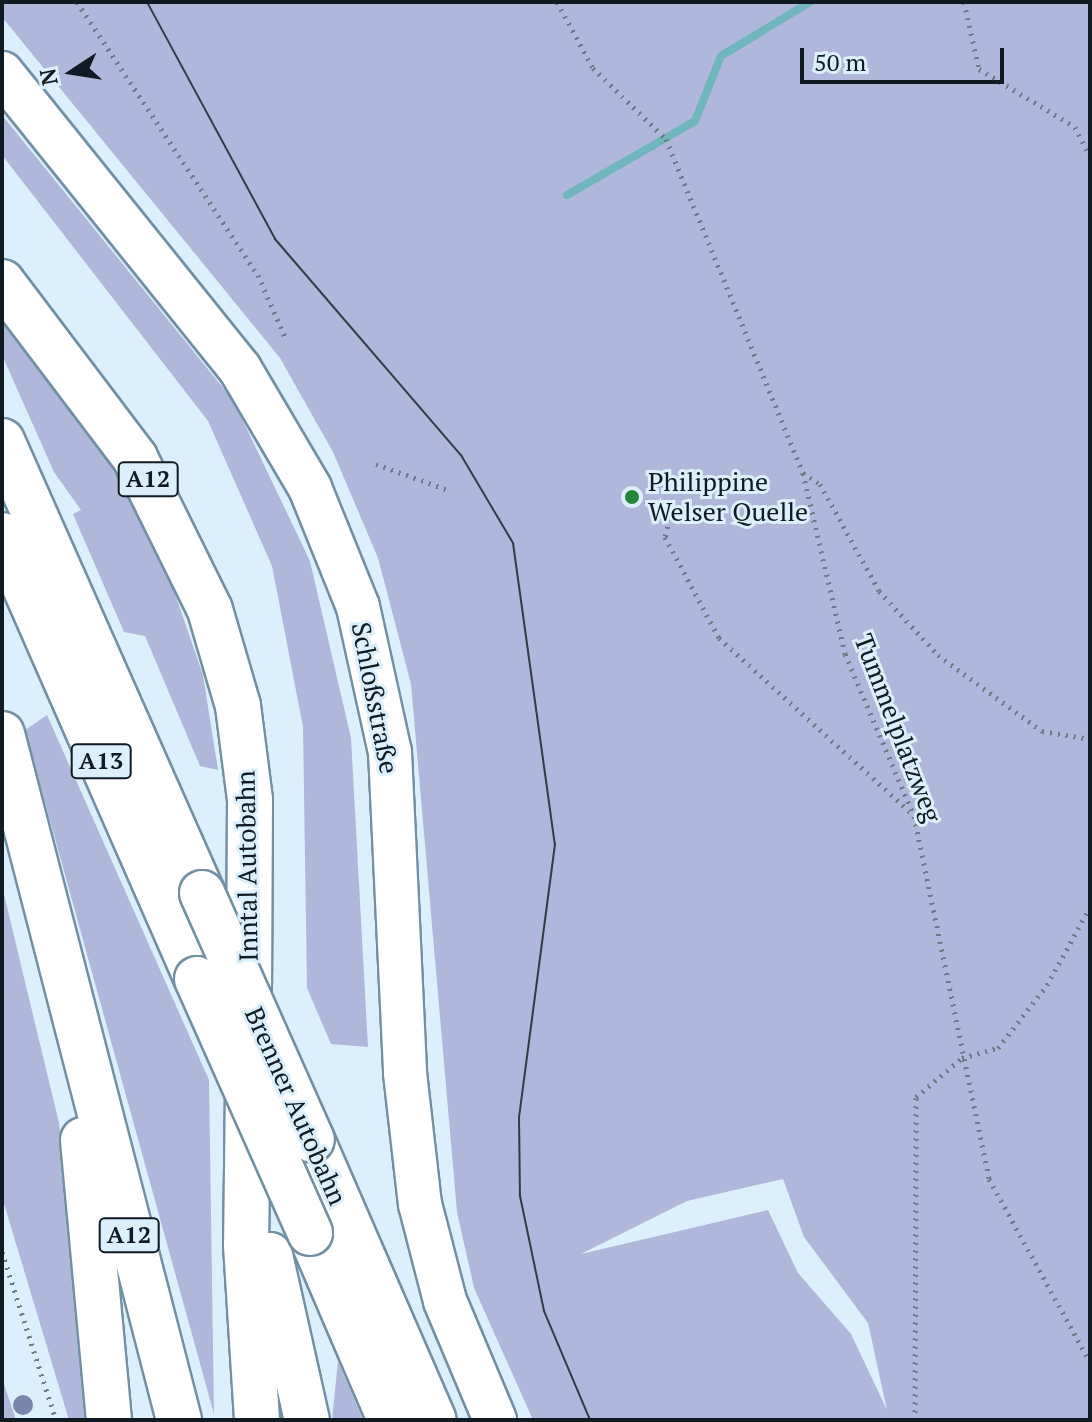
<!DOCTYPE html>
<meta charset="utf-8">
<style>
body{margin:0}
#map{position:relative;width:1092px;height:1422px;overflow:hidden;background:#dceffc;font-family:"PT Serif",serif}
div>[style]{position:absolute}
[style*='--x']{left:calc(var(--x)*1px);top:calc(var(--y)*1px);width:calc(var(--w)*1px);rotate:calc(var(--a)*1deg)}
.green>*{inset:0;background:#afb8da}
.stream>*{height:8px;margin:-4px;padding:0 4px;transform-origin:4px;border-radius:4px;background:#71b6bc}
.path>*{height:5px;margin-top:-2.5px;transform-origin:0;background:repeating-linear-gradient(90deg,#6d7c86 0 2px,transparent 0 8px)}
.roads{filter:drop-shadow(2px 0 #7290a4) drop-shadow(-2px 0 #7290a4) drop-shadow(0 2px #7290a4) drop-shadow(0 -2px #7290a4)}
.major>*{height:42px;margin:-21px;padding:0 21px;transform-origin:21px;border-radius:21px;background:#fff}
.highway>*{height:44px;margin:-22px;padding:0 22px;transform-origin:22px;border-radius:22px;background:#fff}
.tram>*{height:2px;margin:-1px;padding:0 1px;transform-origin:1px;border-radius:1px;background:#303d45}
.bridges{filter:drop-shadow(2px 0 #7290a4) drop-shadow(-2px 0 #7290a4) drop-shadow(0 2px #7290a4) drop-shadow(0 -2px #7290a4)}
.highway-bridge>*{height:44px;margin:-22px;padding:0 22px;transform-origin:22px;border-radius:22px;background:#fff}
.trees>*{width:20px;height:20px;margin:-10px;border-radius:50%;background:#7985ab}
.dots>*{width:22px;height:22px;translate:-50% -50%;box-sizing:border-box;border:4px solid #dceffc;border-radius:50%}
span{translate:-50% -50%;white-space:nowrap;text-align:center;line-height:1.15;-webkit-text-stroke:6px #dceffc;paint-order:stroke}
.shield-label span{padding:2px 6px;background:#dceffc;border:2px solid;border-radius:6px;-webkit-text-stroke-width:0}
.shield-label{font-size:24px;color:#0f1a22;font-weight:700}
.poi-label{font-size:26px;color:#0f1a22}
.left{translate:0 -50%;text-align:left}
.street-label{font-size:26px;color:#0f1a22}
.frame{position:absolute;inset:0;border:4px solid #0f1a22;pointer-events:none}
.north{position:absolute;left:32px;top:32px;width:80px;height:80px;-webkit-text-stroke:6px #dceffc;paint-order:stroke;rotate:258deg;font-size:22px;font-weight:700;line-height:32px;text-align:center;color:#0f1a22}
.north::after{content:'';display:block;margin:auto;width:28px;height:36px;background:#0f1a22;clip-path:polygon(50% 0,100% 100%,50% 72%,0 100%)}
.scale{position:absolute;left:800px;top:48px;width:204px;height:36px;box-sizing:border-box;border:4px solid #0f1a22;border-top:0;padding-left:10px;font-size:24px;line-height:28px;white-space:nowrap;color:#0f1a22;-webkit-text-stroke:6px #dceffc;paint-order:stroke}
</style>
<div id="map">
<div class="green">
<i style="clip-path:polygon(evenodd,2px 2px,1090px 2px,1090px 1420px,533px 1420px,474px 1288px,457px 1212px,411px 684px,378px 558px,333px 452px,280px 358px,2px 17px,2px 2px,783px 1179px,804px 1237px,868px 1323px,887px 1410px,851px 1334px,798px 1273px,768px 1210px,581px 1254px,687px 1201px,783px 1179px)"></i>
<i style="clip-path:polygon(2px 115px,233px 400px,310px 561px,351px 738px,368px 1047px,331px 1044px,307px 988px,303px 727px,272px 566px,208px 421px,2px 155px)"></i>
<i style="clip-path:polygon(2px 321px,113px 469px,164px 562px,203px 675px,218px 770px,200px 766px,145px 636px,124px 632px,73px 514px,81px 510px,54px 472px,2px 355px)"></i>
<i style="clip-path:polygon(47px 715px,209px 1080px,214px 1414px,25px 730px)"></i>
<i style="clip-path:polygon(2px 886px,59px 1123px,90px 1420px,69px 1420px,2px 1197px)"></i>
<i style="clip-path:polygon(338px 1361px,363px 1420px,332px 1420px)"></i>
<i style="clip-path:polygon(2px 1378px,16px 1420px,2px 1420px)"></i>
</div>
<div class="stream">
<i style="--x:567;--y:195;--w:148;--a:-30"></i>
<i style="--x:695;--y:121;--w:70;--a:-68.2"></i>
<i style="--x:721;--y:56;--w:104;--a:-31.2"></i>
</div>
<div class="path">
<i style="--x:77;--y:2;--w:328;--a:56.5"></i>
<i style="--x:258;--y:275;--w:70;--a:66.4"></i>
<i style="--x:557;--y:2;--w:75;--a:61.4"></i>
<i style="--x:593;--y:68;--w:102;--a:44.2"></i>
<i style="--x:666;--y:139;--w:361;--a:67.7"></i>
<i style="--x:803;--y:473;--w:186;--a:76.9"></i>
<i style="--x:845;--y:654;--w:176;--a:66.9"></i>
<i style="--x:914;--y:816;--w:371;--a:78.3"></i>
<i style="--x:989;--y:1179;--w:209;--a:61.1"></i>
<i style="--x:964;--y:2;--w:69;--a:77.4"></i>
<i style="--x:979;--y:69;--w:112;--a:31.1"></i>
<i style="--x:1075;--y:127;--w:33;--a:63"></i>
<i style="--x:376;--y:464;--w:80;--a:19.8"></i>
<i style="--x:803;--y:473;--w:20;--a:33"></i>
<i style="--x:820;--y:484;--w:122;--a:61.1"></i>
<i style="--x:879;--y:591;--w:87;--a:47.3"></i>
<i style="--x:938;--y:655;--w:129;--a:36.2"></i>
<i style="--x:1042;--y:731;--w:49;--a:9.5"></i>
<i style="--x:645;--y:501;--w:29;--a:20"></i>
<i style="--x:672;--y:511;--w:27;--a:105"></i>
<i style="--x:665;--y:537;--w:115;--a:61.9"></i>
<i style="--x:719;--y:638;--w:260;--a:42.3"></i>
<i style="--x:2;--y:1252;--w:176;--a:72.2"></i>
<i style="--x:915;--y:1420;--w:323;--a:-89.8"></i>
<i style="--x:916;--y:1097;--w:60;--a:-40.3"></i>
<i style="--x:962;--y:1058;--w:37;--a:-16"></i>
<i style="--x:998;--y:1048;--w:80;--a:-52.1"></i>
<i style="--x:1047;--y:985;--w:89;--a:-61.1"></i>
</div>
<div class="roads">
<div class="major">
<i style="--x:2;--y:73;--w:380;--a:51.2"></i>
<i style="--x:240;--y:369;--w:138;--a:59.5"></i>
<i style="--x:310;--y:488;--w:128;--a:68"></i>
<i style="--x:358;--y:607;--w:148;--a:77.6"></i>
<i style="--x:390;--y:752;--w:321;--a:87.3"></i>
<i style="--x:405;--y:1073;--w:132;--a:83.5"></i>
<i style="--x:420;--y:1204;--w:100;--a:75.5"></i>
<i style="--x:445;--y:1301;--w:129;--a:67.2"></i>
</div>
<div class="highway">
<i style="--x:2;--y:282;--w:221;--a:52.9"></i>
<i style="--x:135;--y:458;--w:169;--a:63.7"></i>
<i style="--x:210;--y:610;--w:100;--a:73.7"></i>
<i style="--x:238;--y:706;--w:95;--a:82.7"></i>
<i style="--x:250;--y:800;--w:206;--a:90.3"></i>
<i style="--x:2;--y:441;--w:494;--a:66.1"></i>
<i style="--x:2;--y:535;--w:485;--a:66.3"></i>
<i style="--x:2;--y:734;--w:708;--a:75.53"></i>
<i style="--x:248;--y:1087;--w:158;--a:90.7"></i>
<i style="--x:246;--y:1245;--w:175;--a:86.4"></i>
<i style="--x:83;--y:1140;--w:281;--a:84.7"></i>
<i style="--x:312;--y:1140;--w:305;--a:66.5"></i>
<i style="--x:310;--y:1233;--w:203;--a:66.8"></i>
<i style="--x:270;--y:1255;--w:169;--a:77.4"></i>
</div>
</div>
<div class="tram">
<i style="--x:147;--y:2;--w:269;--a:61.6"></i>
<i style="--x:275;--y:239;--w:285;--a:49.3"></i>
<i style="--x:461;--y:455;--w:102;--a:59.4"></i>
<i style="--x:513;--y:543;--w:304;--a:82.1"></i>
<i style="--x:555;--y:844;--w:275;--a:97.5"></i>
<i style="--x:519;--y:1117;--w:79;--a:89.3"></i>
<i style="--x:520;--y:1196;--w:117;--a:78.2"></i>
<i style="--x:544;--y:1311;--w:118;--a:67.1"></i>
</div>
<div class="bridges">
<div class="highway-bridge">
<i style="--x:202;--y:893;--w:270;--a:66"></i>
<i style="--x:197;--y:979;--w:278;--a:66"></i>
</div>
</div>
<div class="trees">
<i style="left:23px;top:1405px"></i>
</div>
<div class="dots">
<i style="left:632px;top:497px;background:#24873b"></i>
</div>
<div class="shield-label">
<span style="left:148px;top:479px">A12</span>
<span style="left:101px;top:761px">A13</span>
<span style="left:129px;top:1235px">A12</span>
</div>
<div class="poi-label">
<span class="left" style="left:648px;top:497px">Philippine<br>Welser Quelle</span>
</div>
<div class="street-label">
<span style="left:375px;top:698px;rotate:79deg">Schloßstraße</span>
<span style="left:898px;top:728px;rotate:69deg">Tummelplatzweg</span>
<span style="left:247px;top:866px;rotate:-91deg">Inntal Autobahn</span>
<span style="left:296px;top:1106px;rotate:66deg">Brenner Autobahn</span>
</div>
<div class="frame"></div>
<div class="north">N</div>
<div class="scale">50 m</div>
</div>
